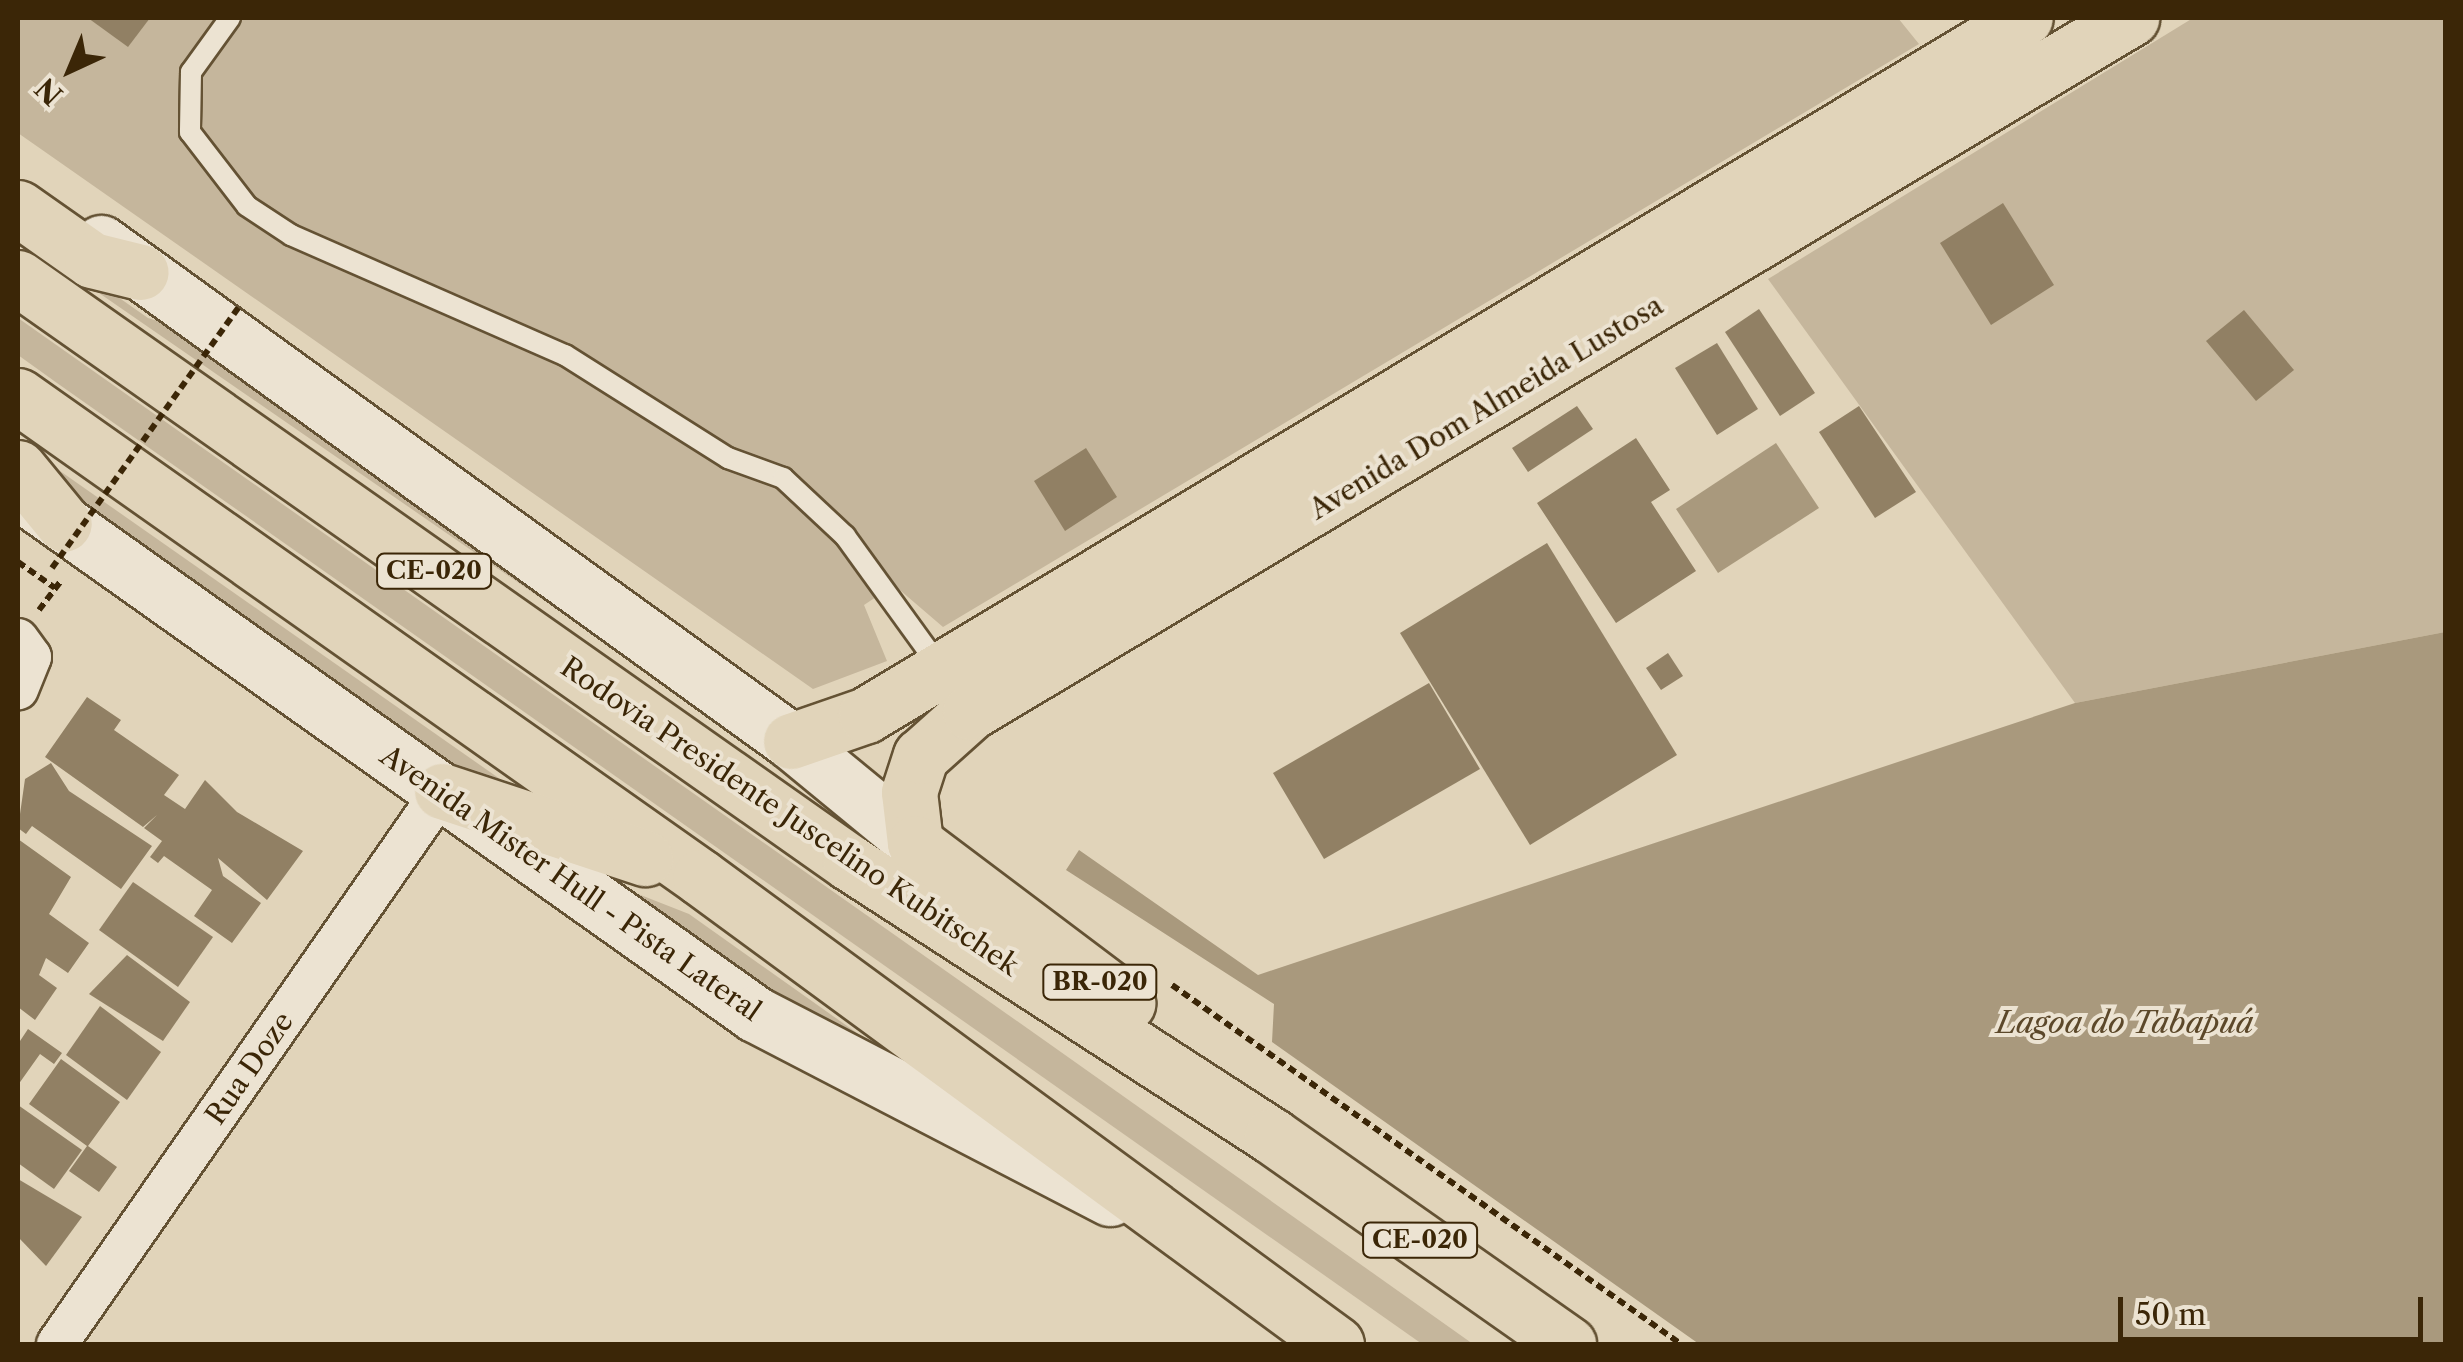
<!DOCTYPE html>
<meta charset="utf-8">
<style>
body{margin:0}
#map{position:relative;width:2463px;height:1362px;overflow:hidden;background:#e1d4ba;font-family:"Libre Caslon Text",serif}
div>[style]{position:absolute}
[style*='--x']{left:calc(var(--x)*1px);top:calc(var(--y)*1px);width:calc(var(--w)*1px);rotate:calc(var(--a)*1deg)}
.green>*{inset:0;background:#c5b69c}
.water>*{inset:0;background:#a9997d}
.building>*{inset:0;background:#918064}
.path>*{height:6px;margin-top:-3px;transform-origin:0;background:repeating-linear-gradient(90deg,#3b2607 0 8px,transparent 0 13px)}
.roads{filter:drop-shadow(2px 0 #645234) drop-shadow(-2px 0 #645234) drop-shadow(0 2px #645234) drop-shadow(0 -2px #645234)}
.service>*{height:20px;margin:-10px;padding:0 10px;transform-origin:10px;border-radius:10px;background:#ece3d2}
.minor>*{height:40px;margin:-20px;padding:0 20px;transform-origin:20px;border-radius:20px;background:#ece3d2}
.secondary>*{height:55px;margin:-27.5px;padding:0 27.5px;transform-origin:27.5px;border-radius:27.5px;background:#ece3d2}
.primary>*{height:55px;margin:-27.5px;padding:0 27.5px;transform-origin:27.5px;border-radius:27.5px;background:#e1d4ba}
.trunk>*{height:55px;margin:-27.5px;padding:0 27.5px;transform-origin:27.5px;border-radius:27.5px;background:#e1d4ba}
.path-bridge>*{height:6px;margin-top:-3px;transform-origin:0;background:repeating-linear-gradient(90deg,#3b2607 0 8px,transparent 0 13px)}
span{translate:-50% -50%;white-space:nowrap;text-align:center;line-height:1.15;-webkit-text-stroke:8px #ece3d2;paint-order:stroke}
.shield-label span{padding:2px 8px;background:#ece3d2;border:2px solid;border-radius:8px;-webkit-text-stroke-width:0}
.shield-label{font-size:25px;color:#3b2607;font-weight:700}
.street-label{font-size:28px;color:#3b2607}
.water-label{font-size:30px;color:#5c482a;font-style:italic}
.frame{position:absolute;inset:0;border:20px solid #3b2607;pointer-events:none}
.north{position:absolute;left:20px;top:20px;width:100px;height:100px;-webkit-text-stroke:8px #ece3d2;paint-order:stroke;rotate:224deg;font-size:28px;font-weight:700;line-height:40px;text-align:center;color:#3b2607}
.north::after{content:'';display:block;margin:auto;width:35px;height:45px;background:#3b2607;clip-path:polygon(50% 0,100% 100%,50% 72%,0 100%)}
.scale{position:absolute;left:2118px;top:1297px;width:305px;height:45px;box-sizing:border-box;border:5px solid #3b2607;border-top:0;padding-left:12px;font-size:30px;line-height:35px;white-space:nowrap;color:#3b2607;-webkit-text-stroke:8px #ece3d2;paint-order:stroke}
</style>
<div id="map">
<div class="green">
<i style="clip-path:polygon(18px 18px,1898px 18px,1919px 44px,943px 627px,894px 585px,864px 605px,887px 661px,813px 689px,18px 133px)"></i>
<i style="clip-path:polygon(2193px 18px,2445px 18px,2445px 632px,2075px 703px,1768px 279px)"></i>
<i style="clip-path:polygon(18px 227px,148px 318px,184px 329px,730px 729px,18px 237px)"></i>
<i style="clip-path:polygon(18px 318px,1051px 1045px,1473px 1344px,1422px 1344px,57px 383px,18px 355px)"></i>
<i style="clip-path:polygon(20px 443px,520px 793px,469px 783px,64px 498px)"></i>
<i style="clip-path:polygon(610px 883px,689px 914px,912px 1072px,839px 1046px)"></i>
</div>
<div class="water">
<i style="clip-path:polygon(1776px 443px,1819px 508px,1718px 573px,1676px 509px)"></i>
<i style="clip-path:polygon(2445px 632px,2445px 1344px,1699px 1344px,1272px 1042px,1274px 1004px,1066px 870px,1079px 850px,1258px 975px,2075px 703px)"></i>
</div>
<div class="building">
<i style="clip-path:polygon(88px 18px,150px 18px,128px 47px)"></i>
<i style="clip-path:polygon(2003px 203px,2054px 285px,1991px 325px,1940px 243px)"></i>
<i style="clip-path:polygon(1759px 309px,1815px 393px,1780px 416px,1725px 332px)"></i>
<i style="clip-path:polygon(2244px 310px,2294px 370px,2256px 401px,2206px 341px)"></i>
<i style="clip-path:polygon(1717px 343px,1758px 409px,1717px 435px,1675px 368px)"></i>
<i style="clip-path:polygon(1577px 406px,1593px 429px,1528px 472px,1512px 448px)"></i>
<i style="clip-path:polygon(1859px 406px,1916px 492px,1875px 518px,1819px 432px)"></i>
<i style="clip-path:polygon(1636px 438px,1670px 490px,1651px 502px,1696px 571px,1616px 623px,1537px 503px)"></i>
<i style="clip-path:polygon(1086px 448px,1117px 497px,1065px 531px,1034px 481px)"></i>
<i style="clip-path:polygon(1547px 543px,1677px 755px,1530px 845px,1400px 633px)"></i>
<i style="clip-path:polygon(1668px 653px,1683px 676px,1661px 690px,1646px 668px)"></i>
<i style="clip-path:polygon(1429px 683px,1480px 769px,1324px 859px,1273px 773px)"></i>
<i style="clip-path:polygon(87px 697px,121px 720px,114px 730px,179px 775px,164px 795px,185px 809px,205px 780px,237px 812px,303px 851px,267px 900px,218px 858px,223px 876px,261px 903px,232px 943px,194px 916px,212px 890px,164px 856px,158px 863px,150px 857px,162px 841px,144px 828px,157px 815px,143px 827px,45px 757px)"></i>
<i style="clip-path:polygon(51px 763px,69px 791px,152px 846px,121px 889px,32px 826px,26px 834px,18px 828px,25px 779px)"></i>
<i style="clip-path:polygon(18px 839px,71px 877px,49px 914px,89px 943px,68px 973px,46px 958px,39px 975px,57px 988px,35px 1020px,18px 1007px)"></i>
<i style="clip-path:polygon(133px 882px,213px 937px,178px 987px,99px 930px)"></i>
<i style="clip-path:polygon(127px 955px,190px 1002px,163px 1041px,89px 994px)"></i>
<i style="clip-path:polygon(100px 1006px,161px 1052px,127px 1100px,66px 1055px)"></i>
<i style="clip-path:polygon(28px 1029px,62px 1053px,54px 1064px,40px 1054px,18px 1085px,18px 1044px)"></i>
<i style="clip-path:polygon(61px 1059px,120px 1102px,88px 1146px,117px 1167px,99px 1192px,69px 1171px,87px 1146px,29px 1104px)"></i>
<i style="clip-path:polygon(18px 1105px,82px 1150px,54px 1189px,18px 1163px)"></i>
<i style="clip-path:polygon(18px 1179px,82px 1217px,46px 1266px,18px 1237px)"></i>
</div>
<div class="path">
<i style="--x:18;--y:562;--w:45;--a:35.1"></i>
<i style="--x:39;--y:610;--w:38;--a:-53"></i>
<i style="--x:1172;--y:985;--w:623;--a:35.2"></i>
</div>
<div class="roads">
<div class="service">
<i style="--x:230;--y:18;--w:67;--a:125.8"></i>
<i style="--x:191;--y:72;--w:60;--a:91"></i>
<i style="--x:190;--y:132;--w:93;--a:52.4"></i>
<i style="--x:247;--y:206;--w:53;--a:33.4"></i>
<i style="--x:291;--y:235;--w:299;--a:23.7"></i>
<i style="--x:565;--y:355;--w:193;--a:32.3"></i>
<i style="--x:728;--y:458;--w:59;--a:20"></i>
<i style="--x:783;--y:478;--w:85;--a:43.1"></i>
<i style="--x:845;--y:536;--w:162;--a:54.1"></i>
</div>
<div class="minor">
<i style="--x:18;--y:639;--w:22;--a:54"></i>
<i style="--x:31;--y:657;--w:35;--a:112"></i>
<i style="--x:57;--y:1344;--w:674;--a:-55.15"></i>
</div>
<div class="secondary">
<i style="--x:101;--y:243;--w:851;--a:35.82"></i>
<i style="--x:791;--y:741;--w:161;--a:39.4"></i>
<i style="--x:26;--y:497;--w:894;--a:35.34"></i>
<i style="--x:755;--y:1014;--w:400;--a:27.4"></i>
</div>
<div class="primary">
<i style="--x:791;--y:741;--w:79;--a:-19.1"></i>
<i style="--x:866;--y:715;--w:1352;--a:-31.02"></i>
<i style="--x:915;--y:843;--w:51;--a:-96.7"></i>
<i style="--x:909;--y:792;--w:38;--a:-72"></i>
<i style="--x:921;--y:756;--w:66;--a:-41.9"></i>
<i style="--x:970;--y:712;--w:1353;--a:-30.87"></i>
</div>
<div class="trunk">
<i style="--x:18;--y:208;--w:90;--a:35.1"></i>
<i style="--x:92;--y:260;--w:50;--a:13.8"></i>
<i style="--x:18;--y:278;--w:1017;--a:35.11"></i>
<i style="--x:850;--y:863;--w:503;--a:32.9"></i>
<i style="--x:1272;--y:1136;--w:362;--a:35.1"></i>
<i style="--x:18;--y:396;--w:835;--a:35.19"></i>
<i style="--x:700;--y:877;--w:789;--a:36.29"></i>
<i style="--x:18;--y:468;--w:72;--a:50.6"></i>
<i style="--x:442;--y:791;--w:214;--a:18.3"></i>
<i style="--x:915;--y:843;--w:266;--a:37"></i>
</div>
</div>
<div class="path-bridge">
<i style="--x:52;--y:568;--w:320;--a:-54.4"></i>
</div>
<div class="shield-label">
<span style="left:434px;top:571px">CE-020</span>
<span style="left:1100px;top:982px">BR-020</span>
<span style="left:1420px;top:1240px">CE-020</span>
</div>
<div class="street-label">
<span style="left:1486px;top:407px;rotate:-31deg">Avenida Dom Almeida Lustosa</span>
<span style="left:790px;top:816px;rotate:34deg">Rodovia Presidente Juscelino Kubitschek</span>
<span style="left:571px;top:883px;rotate:35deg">Avenida Mister Hull - Pista Lateral</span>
<span style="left:249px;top:1068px;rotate:-55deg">Rua Doze</span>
</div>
<div class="water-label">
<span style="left:2125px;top:1023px">Lagoa do Tabapuá</span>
</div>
<div class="frame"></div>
<div class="north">N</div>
<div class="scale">50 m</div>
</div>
